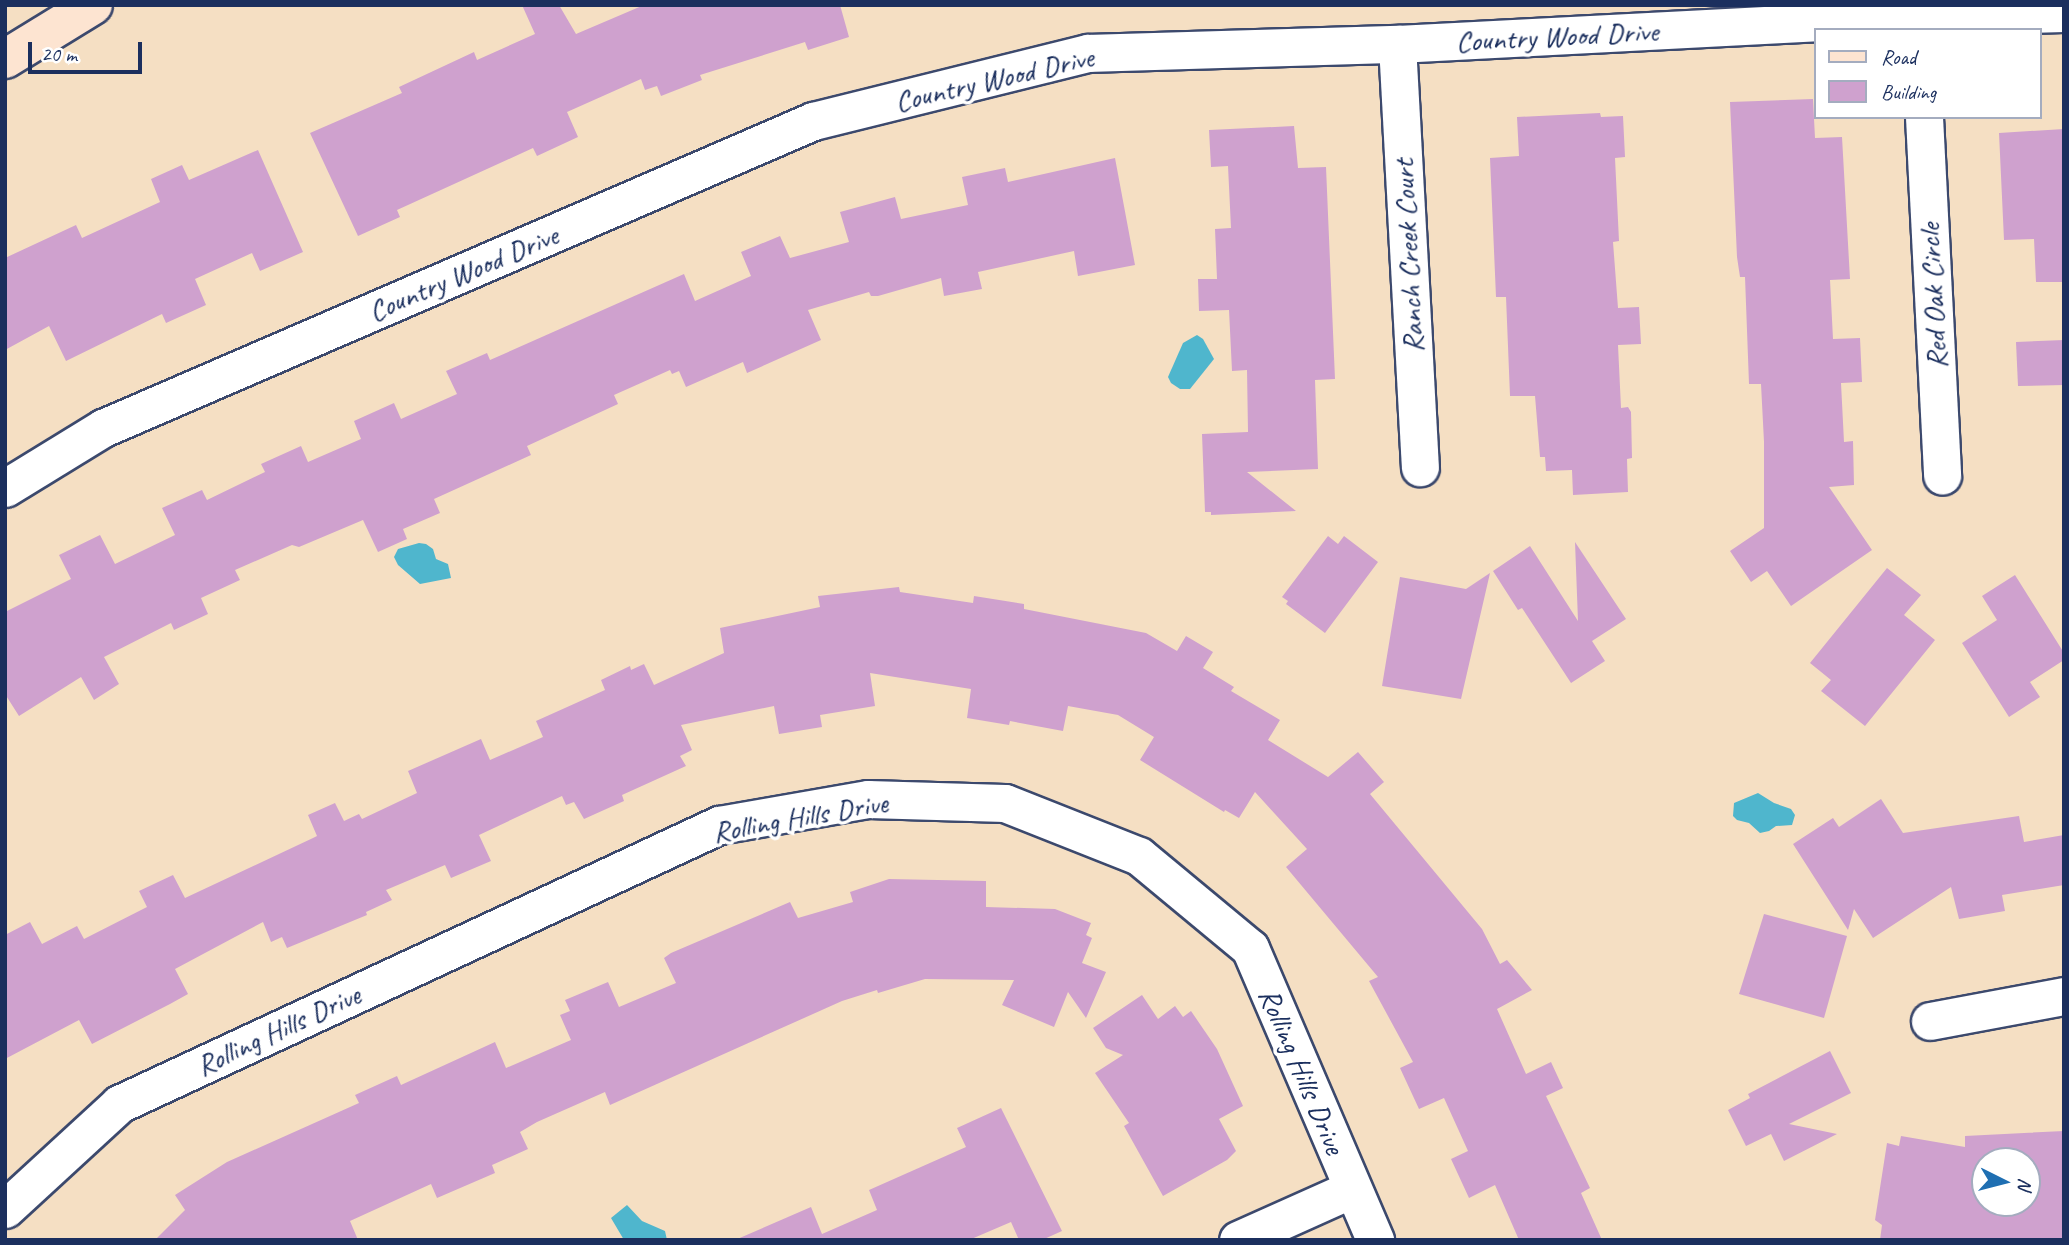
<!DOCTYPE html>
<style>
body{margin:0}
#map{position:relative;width:2069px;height:1245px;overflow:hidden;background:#f5dfc3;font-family:Caveat,sans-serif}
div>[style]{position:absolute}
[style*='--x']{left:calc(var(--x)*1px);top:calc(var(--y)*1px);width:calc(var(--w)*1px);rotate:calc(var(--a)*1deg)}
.water>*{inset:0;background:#4fb6cd}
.building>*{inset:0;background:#cfa1ce}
.roads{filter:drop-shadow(2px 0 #3c496d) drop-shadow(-2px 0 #3c496d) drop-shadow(0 2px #3c496d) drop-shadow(0 -2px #3c496d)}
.minor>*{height:37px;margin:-18.5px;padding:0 18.5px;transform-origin:18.5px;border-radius:18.5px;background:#fff}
.secondary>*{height:38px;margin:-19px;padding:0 19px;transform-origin:19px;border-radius:19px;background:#fde4d1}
span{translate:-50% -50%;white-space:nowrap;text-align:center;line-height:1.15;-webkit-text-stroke:7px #fff;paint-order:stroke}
.street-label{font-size:30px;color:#1b2f5e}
.frame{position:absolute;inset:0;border:7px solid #1b2f5e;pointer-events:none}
.legend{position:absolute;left:1814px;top:28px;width:228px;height:91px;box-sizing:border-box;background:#fff;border:2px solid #a4acbf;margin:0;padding:9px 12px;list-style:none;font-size:21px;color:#1b2f5e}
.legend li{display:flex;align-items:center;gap:14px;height:35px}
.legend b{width:35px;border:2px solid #a4acbf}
.north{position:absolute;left:1971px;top:1147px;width:70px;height:70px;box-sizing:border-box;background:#fff;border:2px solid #a4acbf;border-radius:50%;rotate:96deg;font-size:19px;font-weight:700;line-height:28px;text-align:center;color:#1b2f5e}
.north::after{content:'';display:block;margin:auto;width:24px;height:32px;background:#1f6fb2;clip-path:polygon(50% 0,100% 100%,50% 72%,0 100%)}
.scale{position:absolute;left:28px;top:42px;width:114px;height:32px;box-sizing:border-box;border:4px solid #1b2f5e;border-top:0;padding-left:9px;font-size:21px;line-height:24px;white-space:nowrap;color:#1b2f5e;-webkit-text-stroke:5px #fff;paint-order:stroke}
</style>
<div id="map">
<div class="water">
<i style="clip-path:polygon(1197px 335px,1203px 339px,1214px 359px,1190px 389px,1180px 389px,1171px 383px,1168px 377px,1183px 343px)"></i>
<i style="clip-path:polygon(419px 543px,426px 544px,433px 549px,436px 559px,448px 564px,451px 578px,420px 584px,398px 565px,394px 557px,398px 549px)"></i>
<i style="clip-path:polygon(1758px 793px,1774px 803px,1791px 809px,1795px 815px,1792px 825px,1776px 826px,1769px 831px,1760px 833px,1749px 823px,1737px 820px,1733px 816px,1734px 803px)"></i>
<i style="clip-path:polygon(627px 1205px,642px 1221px,665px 1231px,667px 1240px,624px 1240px,611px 1218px)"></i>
</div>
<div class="building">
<i style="clip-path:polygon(522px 5px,559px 5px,576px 34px,644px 5px,840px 5px,849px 37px,808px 50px,805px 42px,700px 75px,702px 80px,661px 96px,657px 86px,645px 90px,641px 79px,567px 112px,578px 137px,537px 156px,533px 148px,397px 210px,400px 217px,358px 236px,310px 133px,402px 93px,399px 87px,474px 52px,477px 60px,535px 34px)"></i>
<i style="clip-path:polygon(1813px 99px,1815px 138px,1842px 137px,1850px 279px,1830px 280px,1833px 339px,1860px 338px,1862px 382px,1841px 383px,1844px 442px,1853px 441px,1854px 485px,1829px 487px,1872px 550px,1791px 606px,1767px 571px,1751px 582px,1730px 551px,1764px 528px,1764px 442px,1761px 384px,1749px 384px,1745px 277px,1740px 277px,1737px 257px,1730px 102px)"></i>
<i style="clip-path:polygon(1600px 113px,1601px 117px,1623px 116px,1625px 157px,1615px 158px,1619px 241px,1613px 242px,1618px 308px,1639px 307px,1641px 344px,1618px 345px,1621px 408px,1628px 407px,1631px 412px,1632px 458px,1627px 459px,1628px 492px,1573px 495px,1572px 470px,1546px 471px,1545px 457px,1540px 457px,1535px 396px,1510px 396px,1506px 297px,1496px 297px,1490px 158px,1519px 156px,1517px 117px)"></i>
<i style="clip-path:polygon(1294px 126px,1298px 168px,1326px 167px,1335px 379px,1315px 380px,1318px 469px,1247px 472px,1296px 511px,1211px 515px,1211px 512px,1205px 512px,1202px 434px,1248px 432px,1247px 370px,1232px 371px,1229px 310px,1199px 311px,1198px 279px,1217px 279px,1215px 229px,1231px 228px,1228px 166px,1211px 167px,1209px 130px)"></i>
<i style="clip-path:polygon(2064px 129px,2064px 282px,2036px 282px,2034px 239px,2004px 240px,1999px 133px)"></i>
<i style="clip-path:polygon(258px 150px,303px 252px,260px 271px,252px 253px,195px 279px,206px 305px,166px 323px,162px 314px,66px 361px,49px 326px,5px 350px,5px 258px,76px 225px,82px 238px,160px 202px,151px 179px,182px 165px,189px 180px)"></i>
<i style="clip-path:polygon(1115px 158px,1135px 265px,1078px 276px,1074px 251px,978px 272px,982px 289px,944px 296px,941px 278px,878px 296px,871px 296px,869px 292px,808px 310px,821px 340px,747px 373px,743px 362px,686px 387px,679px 371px,672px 374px,670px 370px,614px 395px,618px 404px,527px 446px,531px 455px,434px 499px,440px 513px,403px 529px,407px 539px,378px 552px,363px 520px,299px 547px,292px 545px,235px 570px,240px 580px,201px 598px,208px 614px,174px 630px,171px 623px,104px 657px,119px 684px,94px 700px,81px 677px,19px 716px,5px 694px,5px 612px,71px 579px,59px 555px,100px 535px,115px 564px,175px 535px,162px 508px,202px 490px,207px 500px,265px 472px,261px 464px,301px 446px,308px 462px,361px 439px,354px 421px,394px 403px,401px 419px,457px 394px,446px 371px,487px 353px,490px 360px,684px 274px,695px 301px,751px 276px,741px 252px,780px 236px,790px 258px,849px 242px,840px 212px,895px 197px,901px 219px,968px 205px,962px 177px,1005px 168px,1008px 182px)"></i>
<i style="clip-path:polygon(2064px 340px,2064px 385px,2018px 386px,2016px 342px)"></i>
<i style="clip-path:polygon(1328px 536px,1338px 544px,1344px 536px,1378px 562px,1325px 633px,1286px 604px,1288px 601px,1282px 597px)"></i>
<i style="clip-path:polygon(1575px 542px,1626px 619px,1592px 641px,1605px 661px,1571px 683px,1522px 608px,1518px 610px,1493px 571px,1530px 546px,1578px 621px)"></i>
<i style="clip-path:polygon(1887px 568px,1921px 595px,1904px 615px,1935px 640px,1865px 726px,1821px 691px,1831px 680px,1810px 663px)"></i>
<i style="clip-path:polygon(1490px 573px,1461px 699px,1382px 686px,1400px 577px,1466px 589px)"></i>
<i style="clip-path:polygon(2015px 575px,2064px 653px,2064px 660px,2030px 682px,2040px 697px,2009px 717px,1962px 643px,1997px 620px,1982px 596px)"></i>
<i style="clip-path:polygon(899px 587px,900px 592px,973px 603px,974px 596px,1024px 604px,1024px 609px,1146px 633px,1177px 651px,1186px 636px,1213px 652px,1203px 668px,1234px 687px,1231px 691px,1280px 720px,1268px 740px,1328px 777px,1358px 752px,1384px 782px,1370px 794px,1482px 929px,1500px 964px,1507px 960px,1532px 990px,1497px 1009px,1526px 1074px,1551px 1062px,1563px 1088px,1546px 1096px,1590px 1188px,1581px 1193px,1602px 1240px,1519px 1240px,1495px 1185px,1469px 1198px,1451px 1159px,1468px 1151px,1444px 1098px,1419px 1109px,1400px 1068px,1413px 1062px,1369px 981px,1378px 977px,1286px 867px,1307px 849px,1255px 792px,1239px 818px,1225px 810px,1224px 812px,1140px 760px,1154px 737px,1118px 715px,1068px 706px,1063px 731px,1010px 721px,1009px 725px,967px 718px,971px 689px,870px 673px,875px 706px,820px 715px,822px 727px,779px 734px,774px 706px,681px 725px,692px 750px,680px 756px,686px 766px,622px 795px,624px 801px,584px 819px,574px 802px,566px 805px,562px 796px,479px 835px,491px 861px,451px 878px,445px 865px,386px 890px,392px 900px,366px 912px,367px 915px,287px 948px,282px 937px,271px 942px,263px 922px,175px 969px,188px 994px,170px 1004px,92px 1044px,79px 1020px,5px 1059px,5px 935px,30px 922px,42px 944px,77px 926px,84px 939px,147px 907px,139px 891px,173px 875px,185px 898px,313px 838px,317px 836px,308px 815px,335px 803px,344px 821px,359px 814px,362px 819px,417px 793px,408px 771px,481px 739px,490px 760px,543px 737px,536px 721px,605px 690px,601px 680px,630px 666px,631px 670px,644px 664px,654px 685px,724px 653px,720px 628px,820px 607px,818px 596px)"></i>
<i style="clip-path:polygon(1881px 799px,1903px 833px,2019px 816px,2024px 842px,2064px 835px,2064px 885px,2002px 895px,2005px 911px,1959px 919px,1951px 887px,1873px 938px,1854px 909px,1848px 930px,1793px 844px,1833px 818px,1839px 827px)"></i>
<i style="clip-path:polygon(889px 879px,986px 881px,986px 907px,1055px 909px,1091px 923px,1086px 935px,1092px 938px,1082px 963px,1106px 972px,1086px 1018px,1068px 992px,1054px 1027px,1002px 1005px,1014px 980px,925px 979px,878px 993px,877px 990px,842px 1001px,610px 1105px,605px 1092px,537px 1122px,520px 1132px,528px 1149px,492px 1165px,495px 1173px,437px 1198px,431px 1184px,350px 1221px,358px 1240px,155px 1240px,185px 1210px,175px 1195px,227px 1162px,359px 1103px,355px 1095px,397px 1076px,401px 1085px,495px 1042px,506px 1068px,571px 1040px,560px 1015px,570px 1011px,565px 1000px,608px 982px,619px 1007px,676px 983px,664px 958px,671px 953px,790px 902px,798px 918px,853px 902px,850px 892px)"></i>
<i style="clip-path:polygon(1764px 914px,1847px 936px,1824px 1018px,1739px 994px)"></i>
<i style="clip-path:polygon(1142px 995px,1158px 1019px,1175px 1006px,1183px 1017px,1191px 1011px,1217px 1049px,1243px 1106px,1219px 1119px,1236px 1151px,1227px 1160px,1163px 1196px,1124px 1126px,1129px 1123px,1095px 1073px,1123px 1055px,1106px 1048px,1093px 1028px)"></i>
<i style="clip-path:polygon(1830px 1051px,1851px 1093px,1789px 1124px,1837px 1134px,1784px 1161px,1771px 1134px,1746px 1146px,1728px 1110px,1750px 1098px,1748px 1094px)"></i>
<i style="clip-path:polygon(1001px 1108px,1062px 1231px,1042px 1240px,1019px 1240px,1011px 1222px,969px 1240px,735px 1240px,811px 1207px,822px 1234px,877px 1210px,869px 1190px,966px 1147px,957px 1128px)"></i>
<i style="clip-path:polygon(evenodd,2064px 1131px,2064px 1240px,1880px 1240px,1882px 1225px,1875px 1220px,1887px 1143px,1899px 1146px,1901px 1136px,1965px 1147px,1965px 1136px,2064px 1131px,1985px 1161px,2027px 1161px,2027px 1203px,1985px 1203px,1985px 1161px)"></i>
</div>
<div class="roads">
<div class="minor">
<i style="--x:1397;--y:44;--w:424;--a:86.9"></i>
<i style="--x:1924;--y:117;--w:359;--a:87.1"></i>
<i style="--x:5;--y:488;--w:115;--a:-31.5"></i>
<i style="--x:103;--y:428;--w:774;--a:-23.38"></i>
<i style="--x:813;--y:121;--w:283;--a:-13.9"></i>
<i style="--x:1088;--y:53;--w:309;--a:-1.7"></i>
<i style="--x:1397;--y:44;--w:523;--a:-2.96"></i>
<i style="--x:1919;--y:17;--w:145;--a:-1.6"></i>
<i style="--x:1930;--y:1021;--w:136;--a:-10.6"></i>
<i style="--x:5;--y:1209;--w:155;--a:-42.6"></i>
<i style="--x:119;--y:1104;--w:662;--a:-24.94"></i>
<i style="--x:719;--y:825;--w:151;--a:-9.9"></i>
<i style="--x:868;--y:799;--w:137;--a:1.7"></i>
<i style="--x:1005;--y:803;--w:144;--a:21.6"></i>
<i style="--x:1139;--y:856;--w:144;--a:39.7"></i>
<i style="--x:1250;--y:948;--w:318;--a:66.8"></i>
<i style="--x:1238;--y:1240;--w:125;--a:-24.1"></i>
</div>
<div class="secondary">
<i style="--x:5;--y:59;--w:103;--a:-31.5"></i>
</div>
</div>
<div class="street-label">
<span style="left:1557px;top:36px;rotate:-3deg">Country Wood Drive</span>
<span style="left:994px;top:79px;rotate:-13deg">Country Wood Drive</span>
<span style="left:1408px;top:256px;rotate:-93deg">Ranch Creek Court</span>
<span style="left:463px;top:273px;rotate:-23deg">Country Wood Drive</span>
<span style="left:1933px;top:296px;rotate:-93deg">Red Oak Circle</span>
<span style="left:800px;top:817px;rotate:-10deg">Rolling Hills Drive</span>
<span style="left:278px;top:1030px;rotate:-25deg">Rolling Hills Drive</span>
<span style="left:1302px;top:1071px;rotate:67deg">Rolling Hills Drive</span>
</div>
<div class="frame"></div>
<ul class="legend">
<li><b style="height:9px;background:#fde4d1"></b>Road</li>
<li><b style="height:19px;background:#cfa1ce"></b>Building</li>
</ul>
<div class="north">N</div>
<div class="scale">20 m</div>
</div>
